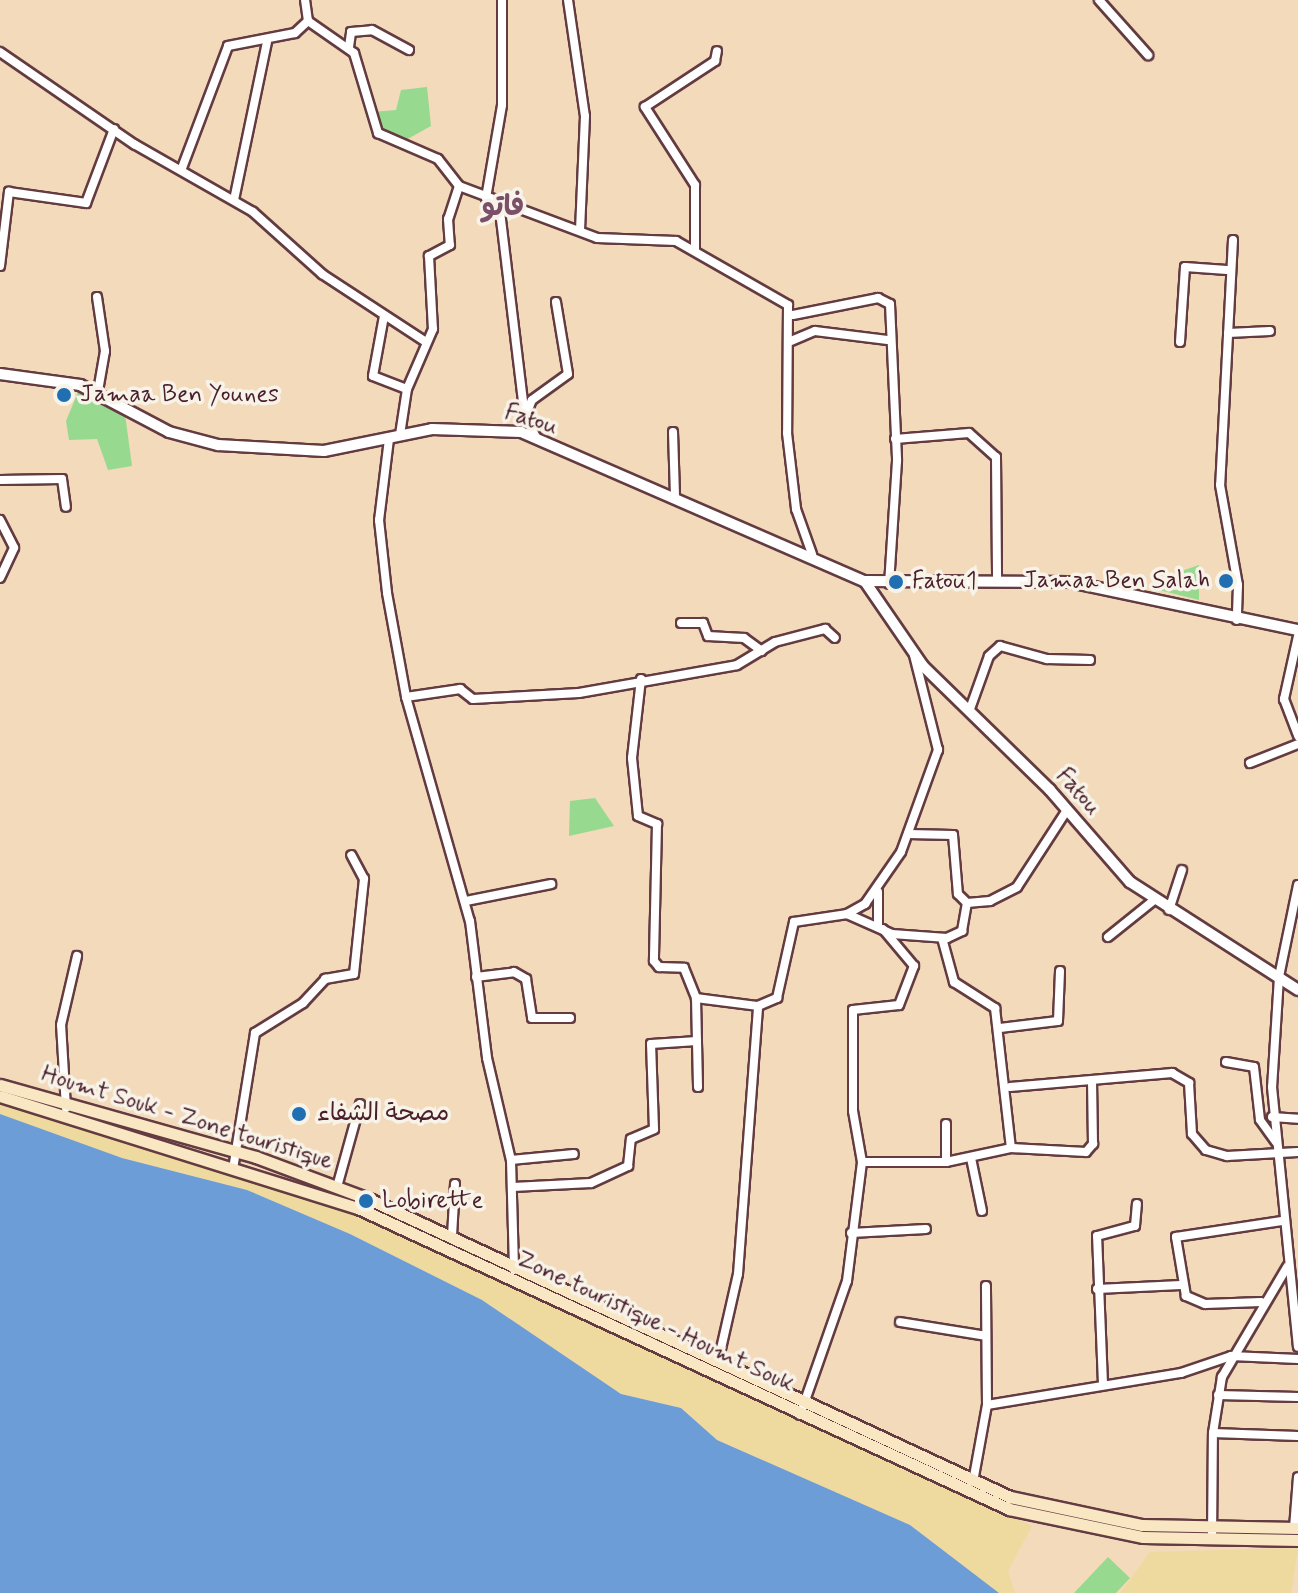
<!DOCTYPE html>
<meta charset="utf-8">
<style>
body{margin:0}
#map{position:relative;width:1298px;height:1593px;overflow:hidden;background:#f2dabb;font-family:Mynerve,"Playpen Sans Arabic",sans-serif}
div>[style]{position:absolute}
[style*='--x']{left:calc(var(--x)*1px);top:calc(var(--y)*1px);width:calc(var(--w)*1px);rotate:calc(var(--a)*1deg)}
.green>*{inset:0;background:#98d990}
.sand>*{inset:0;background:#eeda9e}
.water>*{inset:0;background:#6d9dd7}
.roads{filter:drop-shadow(2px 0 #633b41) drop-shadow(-2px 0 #633b41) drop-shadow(0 2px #633b41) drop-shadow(0 -2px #633b41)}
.minor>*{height:8px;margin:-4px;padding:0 4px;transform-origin:4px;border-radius:4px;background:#fff}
.tertiary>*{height:10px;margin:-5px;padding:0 5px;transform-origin:5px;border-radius:5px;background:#fff}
.secondary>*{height:11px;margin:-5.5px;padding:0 5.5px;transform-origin:5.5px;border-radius:5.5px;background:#f9e7c3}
.dots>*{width:22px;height:22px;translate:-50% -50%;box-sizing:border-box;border:4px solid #f7f3e8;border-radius:50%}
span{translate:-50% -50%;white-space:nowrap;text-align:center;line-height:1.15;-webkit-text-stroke:7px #f7f3e8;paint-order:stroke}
.poi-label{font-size:24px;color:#4a1f2b}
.left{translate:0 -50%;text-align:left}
.right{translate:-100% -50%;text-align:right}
.street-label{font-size:24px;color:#4a1f2b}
.quarter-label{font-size:28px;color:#7c4f68;font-weight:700}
</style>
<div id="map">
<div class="green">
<i style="clip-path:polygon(427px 87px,431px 126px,404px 141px,383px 133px,372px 112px,396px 110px,401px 90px)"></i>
<i style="clip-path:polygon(78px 392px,125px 414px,132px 466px,108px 470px,97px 439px,69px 440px,66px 421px)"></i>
<i style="clip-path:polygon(1199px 565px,1199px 600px,1151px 588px,1153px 581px)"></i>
<i style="clip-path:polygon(595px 798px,614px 826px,569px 836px,570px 801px)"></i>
<i style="clip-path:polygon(1108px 1557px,1130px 1578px,1116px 1593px,1074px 1593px)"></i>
</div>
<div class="sand">
<i style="clip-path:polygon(0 1104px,337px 1207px,1032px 1526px,1008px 1571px,1015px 1593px,999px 1593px,910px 1525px,717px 1440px,682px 1408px,621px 1394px,482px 1300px,350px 1234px,247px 1190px,104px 1153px,0 1114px)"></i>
<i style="clip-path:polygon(1298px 1548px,1291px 1593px,1120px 1593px,1150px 1552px)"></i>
</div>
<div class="water">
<i style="clip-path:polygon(0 1114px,122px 1158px,247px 1190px,350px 1234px,482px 1300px,621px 1394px,681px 1408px,717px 1440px,910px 1525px,999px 1593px,0 1593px)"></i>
</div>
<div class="roads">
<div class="minor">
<i style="--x:568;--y:0;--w:117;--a:81.7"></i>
<i style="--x:585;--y:116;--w:113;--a:92.5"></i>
<i style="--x:1099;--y:0;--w:74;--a:48.3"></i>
<i style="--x:308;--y:21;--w:56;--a:34.8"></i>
<i style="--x:354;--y:53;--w:84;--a:73.3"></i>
<i style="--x:378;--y:133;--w:65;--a:23.4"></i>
<i style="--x:438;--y:159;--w:34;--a:52"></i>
<i style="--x:459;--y:186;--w:35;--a:108"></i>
<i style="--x:448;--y:219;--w:26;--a:86"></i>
<i style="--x:450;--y:245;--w:24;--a:152"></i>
<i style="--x:429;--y:256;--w:73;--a:86.9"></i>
<i style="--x:433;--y:329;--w:65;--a:113.4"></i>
<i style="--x:407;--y:389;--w:47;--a:98.7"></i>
<i style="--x:349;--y:47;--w:15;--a:-82"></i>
<i style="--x:351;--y:32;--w:21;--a:-5"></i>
<i style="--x:372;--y:30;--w:42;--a:28.4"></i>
<i style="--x:0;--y:52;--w:163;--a:34.5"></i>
<i style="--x:134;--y:144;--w:137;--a:29.7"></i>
<i style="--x:253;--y:212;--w:93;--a:41.9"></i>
<i style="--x:322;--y:274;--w:124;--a:33.2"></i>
<i style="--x:182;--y:168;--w:130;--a:-69.3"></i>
<i style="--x:228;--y:46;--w:68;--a:-11"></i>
<i style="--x:295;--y:33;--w:18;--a:-43"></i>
<i style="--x:308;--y:21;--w:21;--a:-98"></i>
<i style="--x:459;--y:186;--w:147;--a:20.6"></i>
<i style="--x:597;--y:238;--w:79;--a:2.2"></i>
<i style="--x:676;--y:241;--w:129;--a:29.7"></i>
<i style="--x:788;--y:305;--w:128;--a:90.4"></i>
<i style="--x:787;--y:433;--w:77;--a:83.2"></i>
<i style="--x:796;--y:509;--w:48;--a:70.4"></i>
<i style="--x:486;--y:198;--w:94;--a:-80.2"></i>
<i style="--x:502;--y:105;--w:105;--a:-90"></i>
<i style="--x:234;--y:200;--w:161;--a:-78.2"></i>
<i style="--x:499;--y:203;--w:216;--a:83.1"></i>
<i style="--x:1233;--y:240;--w:245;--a:93"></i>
<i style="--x:1220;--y:485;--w:102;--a:79.8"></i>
<i style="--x:1238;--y:585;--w:35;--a:92"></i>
<i style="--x:695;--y:249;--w:64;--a:-90"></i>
<i style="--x:695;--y:185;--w:93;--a:-122.7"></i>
<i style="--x:645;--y:107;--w:84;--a:-33.3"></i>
<i style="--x:715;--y:61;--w:10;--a:-79"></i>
<i style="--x:0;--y:266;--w:75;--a:-83.1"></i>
<i style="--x:9;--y:192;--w:78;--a:8.1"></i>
<i style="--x:86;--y:203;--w:79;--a:-69.3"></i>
<i style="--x:97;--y:297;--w:55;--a:81.6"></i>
<i style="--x:105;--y:351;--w:41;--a:99.9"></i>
<i style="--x:793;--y:315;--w:87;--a:-11.3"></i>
<i style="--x:878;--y:298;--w:13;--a:27"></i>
<i style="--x:890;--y:304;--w:157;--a:87.4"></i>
<i style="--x:897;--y:461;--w:123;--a:93.7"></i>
<i style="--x:384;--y:316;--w:61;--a:100.4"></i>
<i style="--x:373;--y:376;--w:36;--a:21"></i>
<i style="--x:1228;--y:333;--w:42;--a:-2.7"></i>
<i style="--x:791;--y:341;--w:26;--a:-23"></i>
<i style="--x:815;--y:331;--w:73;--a:7.1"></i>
<i style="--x:1180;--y:342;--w:75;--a:-86.2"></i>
<i style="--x:1185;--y:267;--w:42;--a:4.1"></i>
<i style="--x:673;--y:432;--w:63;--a:88.2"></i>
<i style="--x:536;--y:437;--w:23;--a:-119"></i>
<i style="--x:525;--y:417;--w:18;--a:-68"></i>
<i style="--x:532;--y:400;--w:44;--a:-35.8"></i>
<i style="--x:568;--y:374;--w:73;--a:-99.5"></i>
<i style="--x:389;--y:439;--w:82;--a:97"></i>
<i style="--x:379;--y:520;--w:73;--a:83.7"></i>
<i style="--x:387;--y:593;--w:106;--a:79.6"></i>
<i style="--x:406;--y:697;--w:233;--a:74.1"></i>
<i style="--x:470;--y:921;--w:138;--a:82.9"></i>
<i style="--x:487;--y:1058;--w:105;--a:76.8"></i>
<i style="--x:511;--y:1160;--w:110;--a:88.4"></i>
<i style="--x:895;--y:439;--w:74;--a:-4.6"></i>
<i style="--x:969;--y:433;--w:36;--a:42"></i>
<i style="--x:996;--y:457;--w:125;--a:89.5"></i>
<i style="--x:0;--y:480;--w:62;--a:-0.9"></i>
<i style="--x:62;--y:479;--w:28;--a:82"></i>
<i style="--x:0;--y:520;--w:31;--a:63"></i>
<i style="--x:14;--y:548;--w:33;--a:115"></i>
<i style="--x:681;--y:623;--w:22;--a:0"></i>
<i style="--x:703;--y:623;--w:14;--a:69"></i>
<i style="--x:708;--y:636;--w:36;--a:3"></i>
<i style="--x:744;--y:638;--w:22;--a:36"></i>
<i style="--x:1298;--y:636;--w:65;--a:102.5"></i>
<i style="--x:1284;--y:699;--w:40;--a:69"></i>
<i style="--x:641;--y:679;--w:80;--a:96.5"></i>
<i style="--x:632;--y:758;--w:58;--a:84.1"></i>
<i style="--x:638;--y:816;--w:21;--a:23"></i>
<i style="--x:657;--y:824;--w:137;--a:91.3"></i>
<i style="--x:654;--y:961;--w:8;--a:50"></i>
<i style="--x:659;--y:967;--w:25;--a:2"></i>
<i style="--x:684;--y:968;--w:32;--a:68"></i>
<i style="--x:696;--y:998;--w:89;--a:88.7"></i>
<i style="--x:406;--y:697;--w:55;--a:-8.4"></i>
<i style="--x:460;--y:689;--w:16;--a:38"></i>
<i style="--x:473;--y:699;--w:106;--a:-3.2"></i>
<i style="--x:579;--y:693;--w:160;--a:-10"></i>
<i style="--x:737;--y:665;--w:44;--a:-31.2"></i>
<i style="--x:775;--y:642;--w:52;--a:-14.6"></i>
<i style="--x:825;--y:629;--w:13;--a:42"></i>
<i style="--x:970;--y:709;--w:56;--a:-70.3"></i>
<i style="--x:989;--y:656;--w:15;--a:-42"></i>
<i style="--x:1000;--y:646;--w:49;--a:15.5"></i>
<i style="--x:1047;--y:659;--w:43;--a:1.3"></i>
<i style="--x:1250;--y:763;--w:52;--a:-21.6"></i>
<i style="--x:908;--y:834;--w:45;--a:1.3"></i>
<i style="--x:953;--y:835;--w:59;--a:85.2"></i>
<i style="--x:958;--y:894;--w:13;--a:45"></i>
<i style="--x:967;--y:903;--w:23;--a:-5"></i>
<i style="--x:990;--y:901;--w:30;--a:-27"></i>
<i style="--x:1017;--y:887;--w:92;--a:-57"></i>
<i style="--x:1298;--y:885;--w:94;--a:101.7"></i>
<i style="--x:1279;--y:977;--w:110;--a:93.6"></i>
<i style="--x:1272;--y:1087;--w:261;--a:84.3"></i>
<i style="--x:466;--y:901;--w:87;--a:-11.3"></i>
<i style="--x:1169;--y:910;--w:42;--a:-72"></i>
<i style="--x:847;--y:914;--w:49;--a:24"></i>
<i style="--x:892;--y:934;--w:55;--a:4.2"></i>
<i style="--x:947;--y:938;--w:17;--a:-25"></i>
<i style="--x:962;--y:931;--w:28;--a:-80"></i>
<i style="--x:878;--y:925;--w:33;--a:-90"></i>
<i style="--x:1108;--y:937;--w:59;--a:-38.8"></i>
<i style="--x:942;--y:938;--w:46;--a:74.7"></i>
<i style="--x:954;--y:982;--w:49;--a:32.4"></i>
<i style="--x:995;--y:1008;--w:141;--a:83.5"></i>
<i style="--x:476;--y:977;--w:38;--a:-7"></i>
<i style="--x:514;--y:972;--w:14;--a:30"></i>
<i style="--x:526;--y:979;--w:39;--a:81"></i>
<i style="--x:532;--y:1018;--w:38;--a:0"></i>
<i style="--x:696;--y:998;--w:63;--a:7.4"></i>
<i style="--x:1000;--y:1028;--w:58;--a:-6.9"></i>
<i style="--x:1058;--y:1021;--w:50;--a:-87.7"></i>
<i style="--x:1226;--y:1062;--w:28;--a:10"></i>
<i style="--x:1254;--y:1067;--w:53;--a:83.5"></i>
<i style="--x:1260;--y:1120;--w:27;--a:54"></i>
<i style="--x:1010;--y:1087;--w:163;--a:-4.9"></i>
<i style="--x:1172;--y:1073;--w:20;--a:30"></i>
<i style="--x:1189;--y:1083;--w:51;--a:86.6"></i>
<i style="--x:1192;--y:1134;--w:21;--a:49"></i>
<i style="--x:1206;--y:1150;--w:22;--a:16"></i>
<i style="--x:1227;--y:1156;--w:71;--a:-3.2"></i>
<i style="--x:66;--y:1108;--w:83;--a:-93.4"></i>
<i style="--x:61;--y:1025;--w:71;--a:-76.9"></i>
<i style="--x:1272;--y:1117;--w:26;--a:4"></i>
<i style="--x:946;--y:1124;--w:38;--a:90"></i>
<i style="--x:971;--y:1158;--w:54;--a:78.3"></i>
<i style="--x:511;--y:1160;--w:63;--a:-5.4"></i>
<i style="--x:862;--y:1162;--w:84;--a:0"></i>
<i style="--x:946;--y:1162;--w:66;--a:-12.2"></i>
<i style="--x:1011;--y:1148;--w:75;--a:3.1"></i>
<i style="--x:1086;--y:1152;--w:11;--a:-49"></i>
<i style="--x:1093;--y:1144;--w:62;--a:-90.9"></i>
<i style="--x:234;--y:1163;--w:132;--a:-80.8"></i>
<i style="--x:255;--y:1033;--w:57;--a:-32"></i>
<i style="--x:303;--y:1003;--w:33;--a:-47"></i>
<i style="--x:325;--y:979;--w:29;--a:-10"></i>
<i style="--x:354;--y:974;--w:96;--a:-84"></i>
<i style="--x:364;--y:879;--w:27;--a:-118"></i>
<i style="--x:337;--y:1187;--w:86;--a:-74.5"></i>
<i style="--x:513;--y:1187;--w:78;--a:-2.9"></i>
<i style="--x:591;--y:1183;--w:41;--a:-24.7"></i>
<i style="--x:628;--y:1166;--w:27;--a:-84"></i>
<i style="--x:631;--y:1139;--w:25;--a:-23"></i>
<i style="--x:654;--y:1129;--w:85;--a:-92"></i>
<i style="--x:651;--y:1044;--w:46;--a:-3.7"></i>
<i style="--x:851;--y:1233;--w:75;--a:-3.1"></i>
<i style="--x:452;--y:1236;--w:52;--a:-86.7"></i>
<i style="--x:1097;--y:1289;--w:84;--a:-2.7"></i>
<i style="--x:1261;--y:1302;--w:56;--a:178"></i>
<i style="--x:1205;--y:1304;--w:21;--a:-157"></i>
<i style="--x:1186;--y:1296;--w:60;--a:-99.6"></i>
<i style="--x:1176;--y:1237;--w:107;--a:-8.6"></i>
<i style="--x:900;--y:1322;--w:87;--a:9.2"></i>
<i style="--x:718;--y:1362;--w:90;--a:-77.2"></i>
<i style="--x:738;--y:1274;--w:269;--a:-85.7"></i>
<i style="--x:758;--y:1006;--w:21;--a:-23"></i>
<i style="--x:777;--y:998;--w:78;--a:-77.4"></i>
<i style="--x:794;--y:922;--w:54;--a:-8.6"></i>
<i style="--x:847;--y:914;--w:21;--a:-29"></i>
<i style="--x:865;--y:904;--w:63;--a:-55.3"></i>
<i style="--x:901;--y:852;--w:109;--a:-70.1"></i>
<i style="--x:938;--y:750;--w:98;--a:-104.2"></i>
<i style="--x:1103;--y:1384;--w:148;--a:-92.3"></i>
<i style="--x:1097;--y:1236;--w:39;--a:-15"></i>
<i style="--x:1135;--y:1226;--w:22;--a:-85"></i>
<i style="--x:1218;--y:1395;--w:80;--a:1.4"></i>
<i style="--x:987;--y:1405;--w:197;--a:-9.4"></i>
<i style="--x:1181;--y:1373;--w:53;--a:-18.8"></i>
<i style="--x:1231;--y:1356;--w:67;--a:2.6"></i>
<i style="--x:800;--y:1415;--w:142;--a:-70.7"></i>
<i style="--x:847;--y:1281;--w:120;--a:-82.8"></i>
<i style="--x:862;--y:1162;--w:52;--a:-100"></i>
<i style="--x:853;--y:1111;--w:101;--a:-90"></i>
<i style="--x:853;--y:1010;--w:46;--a:-6.2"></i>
<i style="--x:899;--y:1005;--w:42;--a:-69"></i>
<i style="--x:914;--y:966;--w:48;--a:-130"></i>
<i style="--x:1213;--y:1433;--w:85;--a:2"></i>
<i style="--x:973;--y:1482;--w:78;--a:-79.7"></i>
<i style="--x:987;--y:1405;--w:119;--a:-90.5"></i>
<i style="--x:1294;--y:1528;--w:51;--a:-85.5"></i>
<i style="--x:1212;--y:1540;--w:107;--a:-89.5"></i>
<i style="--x:1213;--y:1433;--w:57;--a:-80.9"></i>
<i style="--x:1222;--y:1377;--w:128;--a:-59.4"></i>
</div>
<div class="tertiary">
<i style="--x:0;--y:374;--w:81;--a:7.8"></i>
<i style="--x:80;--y:385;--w:101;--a:27.8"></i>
<i style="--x:169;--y:432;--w:51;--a:14.9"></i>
<i style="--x:218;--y:445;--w:106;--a:3.2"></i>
<i style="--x:324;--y:451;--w:110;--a:-11.5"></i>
<i style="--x:432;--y:429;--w:89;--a:1.9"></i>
<i style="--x:521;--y:432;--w:374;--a:23.5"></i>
<i style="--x:864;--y:581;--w:206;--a:0.3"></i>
<i style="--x:1070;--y:582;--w:233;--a:11.9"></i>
<i style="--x:866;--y:583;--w:101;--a:55.5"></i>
<i style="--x:923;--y:666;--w:177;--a:44.3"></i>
<i style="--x:1050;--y:790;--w:122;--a:49"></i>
<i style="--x:1130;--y:882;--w:200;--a:32.7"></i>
</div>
<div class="secondary">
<i style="--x:0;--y:1085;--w:266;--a:15.7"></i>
<i style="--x:256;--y:1157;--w:123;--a:20.5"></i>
<i style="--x:371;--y:1200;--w:705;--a:24.93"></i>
<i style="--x:1010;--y:1497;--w:135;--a:12"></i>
<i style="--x:1142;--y:1525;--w:156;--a:1.1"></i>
<i style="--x:0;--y:1096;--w:375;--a:17.4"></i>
<i style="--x:358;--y:1208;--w:717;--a:24.81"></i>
<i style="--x:1009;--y:1509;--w:137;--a:11.8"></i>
<i style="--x:1143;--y:1537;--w:155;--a:1.1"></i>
</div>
</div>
<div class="dots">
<i style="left:64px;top:395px;background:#1f6fb2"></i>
<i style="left:1226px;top:581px;background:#1f6fb2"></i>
<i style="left:896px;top:582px;background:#1f6fb2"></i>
<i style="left:299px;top:1114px;background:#1f6fb2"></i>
<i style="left:366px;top:1201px;background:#1f6fb2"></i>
</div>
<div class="poi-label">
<span class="left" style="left:80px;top:395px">Jamaa Ben Younes</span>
<span class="right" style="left:1210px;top:581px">Jamaa Ben Salah</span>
<span class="left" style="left:912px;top:582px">Fatou1</span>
<span class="left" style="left:317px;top:1114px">مصحة الشفاء</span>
<span class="left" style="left:382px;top:1201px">Lobirette</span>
</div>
<div class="street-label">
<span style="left:531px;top:420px;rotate:17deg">Fatou</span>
<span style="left:1078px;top:792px;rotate:48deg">Fatou</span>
<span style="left:187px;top:1118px;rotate:17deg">Houmt Souk - Zone touristique</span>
<span style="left:655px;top:1322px;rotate:25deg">Zone touristique - Houmt Souk</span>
</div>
<div class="quarter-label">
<span style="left:503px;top:208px">فاتو</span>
</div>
</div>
